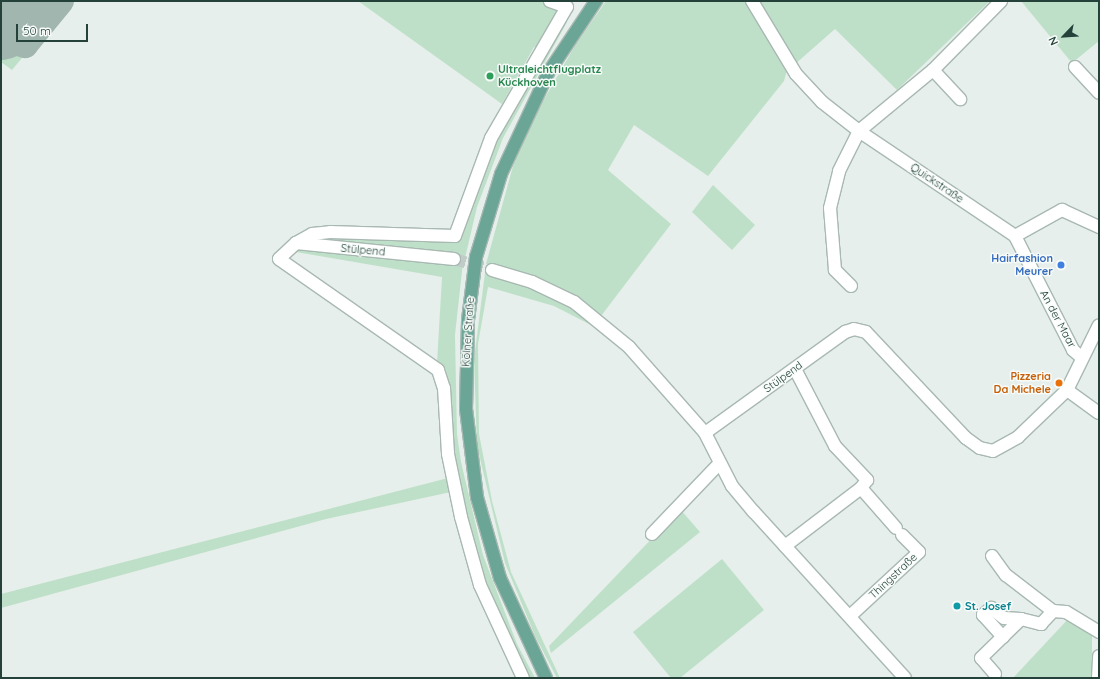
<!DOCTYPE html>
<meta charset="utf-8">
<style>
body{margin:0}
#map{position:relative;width:1100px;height:679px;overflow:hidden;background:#e6efeb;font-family:Quicksand,sans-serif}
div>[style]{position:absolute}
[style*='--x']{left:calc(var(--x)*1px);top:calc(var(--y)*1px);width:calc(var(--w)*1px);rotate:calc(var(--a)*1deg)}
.green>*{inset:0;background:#bfe0c8}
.taxiway>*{height:26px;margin:-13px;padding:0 13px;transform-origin:13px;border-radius:13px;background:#a2b6b0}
.runway>*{height:65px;margin:-32.5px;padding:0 32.5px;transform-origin:32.5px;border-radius:32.5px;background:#a2b6b0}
.minor-tunnel>*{height:12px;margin-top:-6px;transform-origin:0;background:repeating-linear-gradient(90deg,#bfccc8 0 12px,transparent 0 18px)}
.roads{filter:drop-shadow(1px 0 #a8b8b2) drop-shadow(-1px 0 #a8b8b2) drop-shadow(0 1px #a8b8b2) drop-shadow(0 -1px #a8b8b2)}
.minor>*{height:12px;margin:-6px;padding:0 6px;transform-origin:6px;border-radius:6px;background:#fff}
.major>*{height:12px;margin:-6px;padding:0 6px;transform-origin:6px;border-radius:6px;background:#6aa596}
.dots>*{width:11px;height:11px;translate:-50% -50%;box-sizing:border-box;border:2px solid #f7fbf9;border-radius:50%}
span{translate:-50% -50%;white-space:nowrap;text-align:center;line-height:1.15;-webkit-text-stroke:3px #f7fbf9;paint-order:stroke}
.leisure-label{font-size:11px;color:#27864d;font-weight:700}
.left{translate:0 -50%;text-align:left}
.street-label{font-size:11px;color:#24423a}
.shop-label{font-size:11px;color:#366cbe;font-weight:700}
.right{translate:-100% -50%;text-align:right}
.food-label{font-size:11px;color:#c56008;font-weight:700}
.culture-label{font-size:11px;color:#0d838f;font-weight:700}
.frame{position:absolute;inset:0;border:2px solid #24423a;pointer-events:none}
.north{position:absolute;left:1044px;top:16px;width:40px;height:40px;-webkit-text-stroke:3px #f7fbf9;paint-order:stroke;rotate:245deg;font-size:11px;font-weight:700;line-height:16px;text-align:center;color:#24423a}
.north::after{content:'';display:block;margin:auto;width:14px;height:18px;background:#24423a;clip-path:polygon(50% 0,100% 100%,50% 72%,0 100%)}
.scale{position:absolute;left:16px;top:24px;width:72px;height:18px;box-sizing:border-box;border:2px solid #24423a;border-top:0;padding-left:5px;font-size:12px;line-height:14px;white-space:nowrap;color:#24423a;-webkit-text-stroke:3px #f7fbf9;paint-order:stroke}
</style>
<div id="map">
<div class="green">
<i style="clip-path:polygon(1px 1px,69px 1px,12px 70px,1px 62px)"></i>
<i style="clip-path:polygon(358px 1px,571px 1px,563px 15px,567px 22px,503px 138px,477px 207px,465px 258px,314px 241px,312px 236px,459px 239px,483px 166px,541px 49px,534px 47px,502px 104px)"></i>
<i style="clip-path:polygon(606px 1px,748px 1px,787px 70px,784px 81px,708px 176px,634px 125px,608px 170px,671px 224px,601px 316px,537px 281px,486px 264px,513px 166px,536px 113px,576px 44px)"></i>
<i style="clip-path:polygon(756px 1px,990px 1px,897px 90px,835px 29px,794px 65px)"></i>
<i style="clip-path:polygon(1021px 1px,1099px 1px,1099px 41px,1072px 63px)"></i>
<i style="clip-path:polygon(713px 185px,755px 225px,732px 250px,692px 212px)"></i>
<i style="clip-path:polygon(304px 247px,463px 262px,455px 335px,457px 434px,461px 462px,483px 555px,517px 644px,535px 678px,527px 678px,479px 570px,452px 463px,446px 370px,437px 363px,442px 277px,296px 252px)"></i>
<i style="clip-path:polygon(485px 273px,543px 289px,592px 319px,591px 325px,554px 306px,488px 287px,478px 344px,479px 434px,492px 501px,511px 572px,560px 678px,557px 678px,535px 636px,505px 563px,477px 446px,474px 359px)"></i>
<i style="clip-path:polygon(448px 478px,451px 492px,326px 519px,1px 608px,1px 594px)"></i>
<i style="clip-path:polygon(680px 509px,700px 532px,551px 653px,549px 646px)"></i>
<i style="clip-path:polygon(722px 559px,764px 610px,680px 678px,671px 678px,633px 632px)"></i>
<i style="clip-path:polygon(1069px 618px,1092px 634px,1092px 678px,1013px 678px)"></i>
</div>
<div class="taxiway">
<i style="--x:1;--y:32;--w:8;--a:60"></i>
<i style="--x:5;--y:39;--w:21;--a:17"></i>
<i style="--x:25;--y:45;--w:57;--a:-50.7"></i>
</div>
<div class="runway">
<i style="--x:1;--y:27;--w:33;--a:-51"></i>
</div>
<div class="minor-tunnel">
<i style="--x:454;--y:259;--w:40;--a:16"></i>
</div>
<div class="roads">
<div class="minor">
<i style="--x:752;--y:1;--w:85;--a:58.9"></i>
<i style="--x:796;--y:74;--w:38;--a:47"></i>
<i style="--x:822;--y:102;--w:47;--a:38.1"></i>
<i style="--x:859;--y:131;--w:188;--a:33.9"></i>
<i style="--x:1015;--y:236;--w:128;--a:63"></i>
<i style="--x:1073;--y:350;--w:11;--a:41"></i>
<i style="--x:1075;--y:67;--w:35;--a:47"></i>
<i style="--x:933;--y:70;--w:40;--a:47"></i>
<i style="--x:1015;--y:236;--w:54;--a:-29"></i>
<i style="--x:1062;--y:210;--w:41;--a:24.7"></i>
<i style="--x:296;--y:243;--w:18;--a:-29"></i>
<i style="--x:312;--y:234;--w:18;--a:-6"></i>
<i style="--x:330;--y:232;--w:125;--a:1.8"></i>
<i style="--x:455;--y:236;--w:104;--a:-69.8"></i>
<i style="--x:491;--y:138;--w:151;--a:-59.9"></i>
<i style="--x:567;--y:7;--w:18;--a:-161"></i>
<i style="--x:454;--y:259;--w:159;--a:-174.2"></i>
<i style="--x:296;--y:243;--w:23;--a:137"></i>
<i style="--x:279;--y:259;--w:194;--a:34.9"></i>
<i style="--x:438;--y:370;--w:19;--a:72"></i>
<i style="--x:444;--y:388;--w:66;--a:86.5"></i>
<i style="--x:448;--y:454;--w:64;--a:78.3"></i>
<i style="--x:461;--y:517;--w:71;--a:74.4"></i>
<i style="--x:480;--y:585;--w:102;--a:65.2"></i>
<i style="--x:492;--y:270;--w:42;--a:16.7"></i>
<i style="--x:532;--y:282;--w:47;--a:25.5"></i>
<i style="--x:574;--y:302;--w:71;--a:39.3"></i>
<i style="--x:629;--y:347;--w:115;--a:48.5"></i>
<i style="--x:705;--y:433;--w:59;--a:63"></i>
<i style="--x:732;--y:486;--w:34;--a:50"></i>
<i style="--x:754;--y:512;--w:224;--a:47.7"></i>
<i style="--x:851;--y:286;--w:23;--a:-135"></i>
<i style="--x:835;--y:270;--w:62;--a:-94.6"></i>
<i style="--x:830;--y:208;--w:38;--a:-76"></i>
<i style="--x:839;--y:171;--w:45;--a:-63.4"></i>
<i style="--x:859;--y:131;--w:96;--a:-39.5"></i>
<i style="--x:933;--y:70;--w:97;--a:-45.4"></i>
<i style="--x:795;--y:369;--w:87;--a:62.5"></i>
<i style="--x:835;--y:446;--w:47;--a:46.7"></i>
<i style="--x:867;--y:480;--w:10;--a:127"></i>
<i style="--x:861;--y:488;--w:53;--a:48.8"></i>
<i style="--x:1067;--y:390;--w:39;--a:36"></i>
<i style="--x:705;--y:433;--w:173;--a:-35.8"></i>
<i style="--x:845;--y:332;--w:9;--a:-18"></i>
<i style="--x:854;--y:329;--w:12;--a:14"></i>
<i style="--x:866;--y:332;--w:146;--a:46.7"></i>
<i style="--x:966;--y:438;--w:17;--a:36"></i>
<i style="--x:980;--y:448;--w:13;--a:13"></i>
<i style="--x:993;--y:451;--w:29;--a:-29"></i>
<i style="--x:1018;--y:437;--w:68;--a:-43.8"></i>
<i style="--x:1067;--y:390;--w:72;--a:-63.8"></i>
<i style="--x:652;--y:534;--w:97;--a:-46.3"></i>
<i style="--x:785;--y:546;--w:96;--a:-37.3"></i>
<i style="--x:992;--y:556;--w:24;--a:54"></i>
<i style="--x:1006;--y:575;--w:59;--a:37.5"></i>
<i style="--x:850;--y:616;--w:94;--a:-42.8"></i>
<i style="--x:919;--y:552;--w:24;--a:-135"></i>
<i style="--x:1003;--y:637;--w:30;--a:-132"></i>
<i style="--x:983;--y:615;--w:11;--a:-41"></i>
<i style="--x:991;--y:608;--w:16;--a:38"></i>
<i style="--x:1004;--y:618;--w:17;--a:3"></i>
<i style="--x:995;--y:674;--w:21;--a:-131"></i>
<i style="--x:981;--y:658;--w:56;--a:-44.3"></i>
<i style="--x:1021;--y:619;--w:21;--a:14"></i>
<i style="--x:1041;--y:624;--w:18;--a:-47"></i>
<i style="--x:1053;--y:611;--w:13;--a:4"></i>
<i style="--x:1066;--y:612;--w:39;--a:31"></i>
<i style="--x:1098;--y:678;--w:22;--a:-87"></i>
</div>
<div class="major">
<i style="--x:546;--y:678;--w:110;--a:-114.7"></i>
<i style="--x:500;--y:578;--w:84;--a:-105.9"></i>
<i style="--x:477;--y:497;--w:89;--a:-97.1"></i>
<i style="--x:466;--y:409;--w:89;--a:-88.7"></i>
<i style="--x:468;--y:320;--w:64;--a:-82.8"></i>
<i style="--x:476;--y:257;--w:87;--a:-73.2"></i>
<i style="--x:501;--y:174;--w:111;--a:-65"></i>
<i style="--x:548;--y:73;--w:87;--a:-56.3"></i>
</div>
</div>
<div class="dots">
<i style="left:490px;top:76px;background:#2e9e5b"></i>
<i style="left:1061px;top:265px;background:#3f7fe0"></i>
<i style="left:1059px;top:383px;background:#e8710a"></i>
<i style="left:957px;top:606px;background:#0f9aa8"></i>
</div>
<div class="leisure-label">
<span class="left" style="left:498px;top:76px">Ultraleichtflugplatz<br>Kückhoven</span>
</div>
<div class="street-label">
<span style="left:937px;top:183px;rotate:34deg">Quickstraße</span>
<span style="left:363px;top:250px;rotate:5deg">Stülpend</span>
<span style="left:1058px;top:319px;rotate:62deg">An der Maar</span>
<span style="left:468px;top:332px;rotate:-86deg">Kölner Straße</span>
<span style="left:783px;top:377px;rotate:-36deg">Stülpend</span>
<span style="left:893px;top:576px;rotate:-43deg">Thingstraße</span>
</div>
<div class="shop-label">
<span class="right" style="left:1053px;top:265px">Hairfashion<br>Meurer</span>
</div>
<div class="food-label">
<span class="right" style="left:1051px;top:383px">Pizzeria<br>Da Michele</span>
</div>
<div class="culture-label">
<span class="left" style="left:965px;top:606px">St. Josef</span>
</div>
<div class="frame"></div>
<div class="north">N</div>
<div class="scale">50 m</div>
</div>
